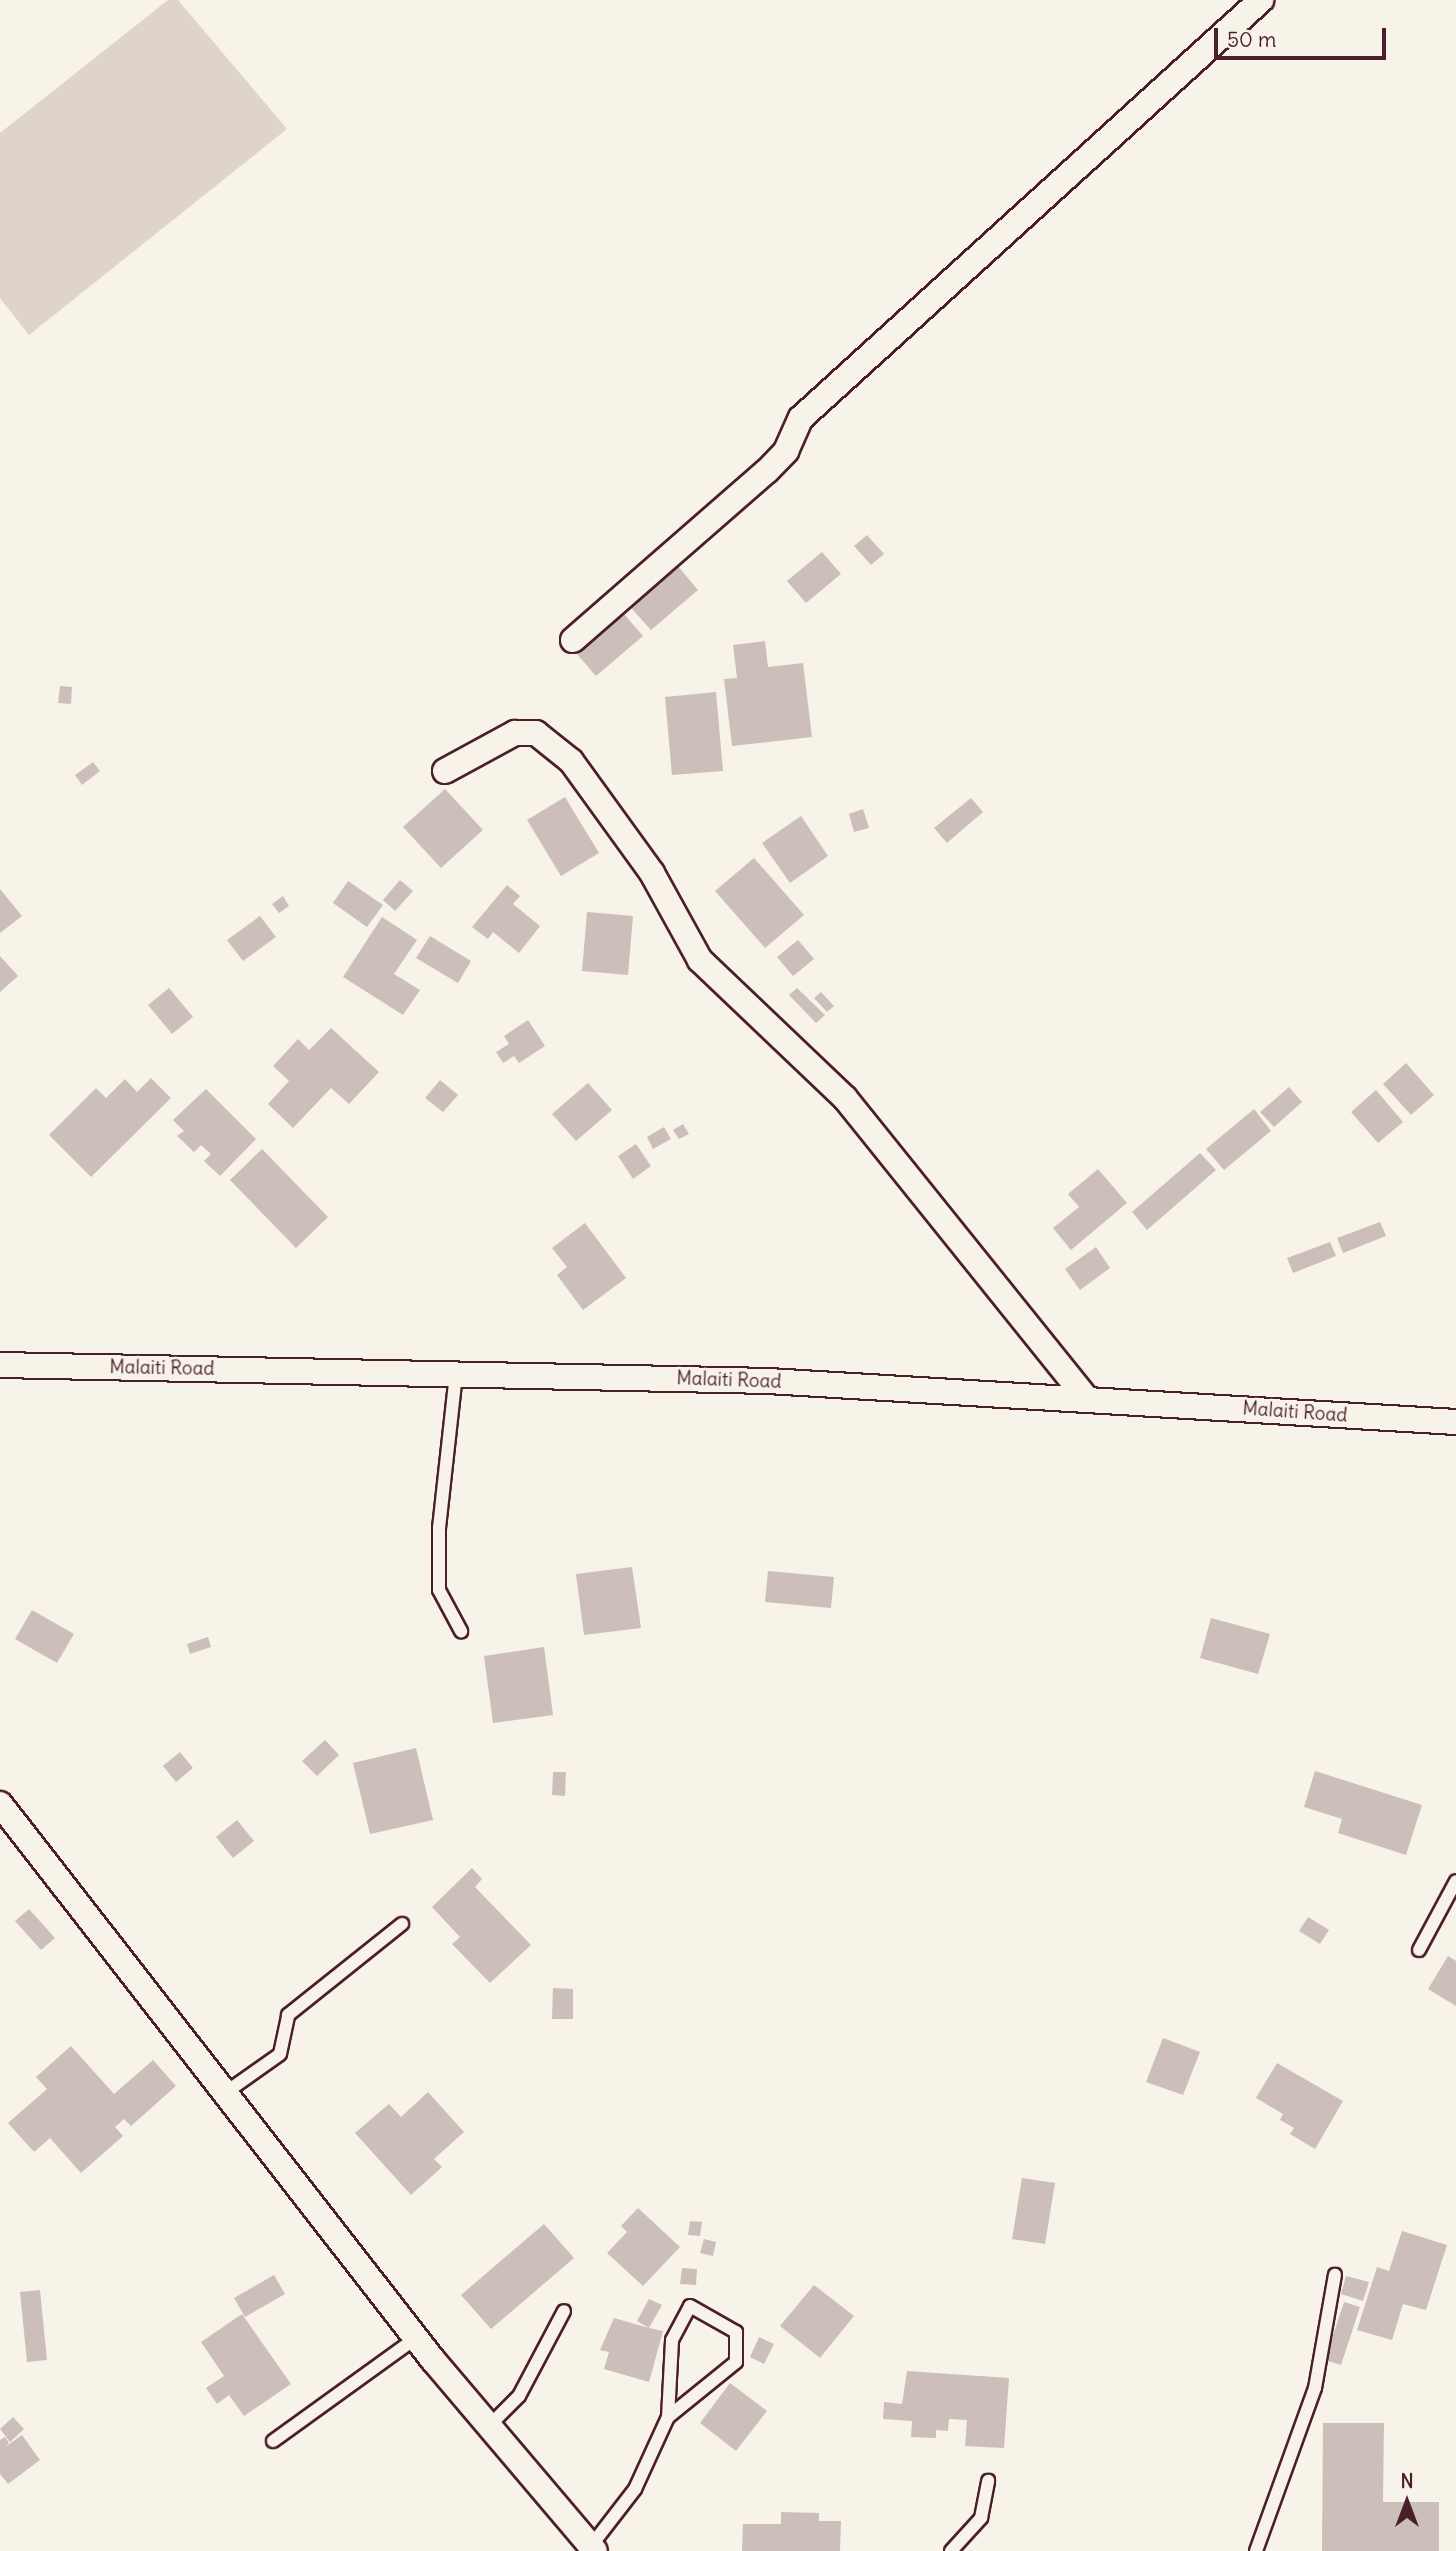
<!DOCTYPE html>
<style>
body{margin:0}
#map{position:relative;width:1456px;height:2551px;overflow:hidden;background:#f7f3e8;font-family:Delius,sans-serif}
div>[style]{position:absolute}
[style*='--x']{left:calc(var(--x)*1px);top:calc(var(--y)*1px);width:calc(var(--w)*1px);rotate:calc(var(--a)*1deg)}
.green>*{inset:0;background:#ded4cc}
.building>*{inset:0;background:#ccbfb9}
.roads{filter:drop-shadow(2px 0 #4a1f2b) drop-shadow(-2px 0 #4a1f2b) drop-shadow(0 2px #4a1f2b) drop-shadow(0 -2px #4a1f2b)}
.service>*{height:12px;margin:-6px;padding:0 6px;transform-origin:6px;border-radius:6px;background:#f7f3e8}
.minor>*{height:24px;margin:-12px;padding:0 12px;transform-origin:12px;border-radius:12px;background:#f7f3e8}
span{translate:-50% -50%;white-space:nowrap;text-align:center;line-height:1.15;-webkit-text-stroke:5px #f7f3e8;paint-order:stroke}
.street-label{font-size:19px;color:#4a1f2b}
.north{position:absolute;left:1372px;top:2467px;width:70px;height:70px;-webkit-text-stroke:5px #f7f3e8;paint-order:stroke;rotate:0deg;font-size:19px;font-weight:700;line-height:28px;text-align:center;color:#4a1f2b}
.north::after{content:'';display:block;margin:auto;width:24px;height:32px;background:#4a1f2b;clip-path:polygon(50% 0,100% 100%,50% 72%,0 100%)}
.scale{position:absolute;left:1214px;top:28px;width:172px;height:32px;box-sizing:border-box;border:4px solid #4a1f2b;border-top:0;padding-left:9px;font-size:21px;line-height:24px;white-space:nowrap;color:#4a1f2b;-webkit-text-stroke:5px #f7f3e8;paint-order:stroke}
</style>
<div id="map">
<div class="green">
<i style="clip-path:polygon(168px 0,178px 0,287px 129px,29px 335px,0 298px,0 133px)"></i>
</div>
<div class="building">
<i style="clip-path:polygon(867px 535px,884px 554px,871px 565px,854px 546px)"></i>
<i style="clip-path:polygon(822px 552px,841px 574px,806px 603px,787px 581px)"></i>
<i style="clip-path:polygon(672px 559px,698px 590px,651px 630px,624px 600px)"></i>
<i style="clip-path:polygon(617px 606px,643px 636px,596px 676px,570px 646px)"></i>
<i style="clip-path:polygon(765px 641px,768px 667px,803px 663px,812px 737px,732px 746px,724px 679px,737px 678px,733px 645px)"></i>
<i style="clip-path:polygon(60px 686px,72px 687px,71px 704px,58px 703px)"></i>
<i style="clip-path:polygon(716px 692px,723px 771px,672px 775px,665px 697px)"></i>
<i style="clip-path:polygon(93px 762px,100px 771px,82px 785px,75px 775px)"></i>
<i style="clip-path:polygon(445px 789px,483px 830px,441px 868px,403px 827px)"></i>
<i style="clip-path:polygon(565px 797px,599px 853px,561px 876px,527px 820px)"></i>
<i style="clip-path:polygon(971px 798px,983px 812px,947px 843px,934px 828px)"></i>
<i style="clip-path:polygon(863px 809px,869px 828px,854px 832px,849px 814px)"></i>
<i style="clip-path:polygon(801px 816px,828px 856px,790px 883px,762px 843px)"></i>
<i style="clip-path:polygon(754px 858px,804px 915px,765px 948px,715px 891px)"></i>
<i style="clip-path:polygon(400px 880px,413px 891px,395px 911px,383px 900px)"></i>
<i style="clip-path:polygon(348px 881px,383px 905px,367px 927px,333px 903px)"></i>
<i style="clip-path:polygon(507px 885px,520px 896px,513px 904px,540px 926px,519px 953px,493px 932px,488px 939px,472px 927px)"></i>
<i style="clip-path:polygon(0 889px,22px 916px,0 933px)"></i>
<i style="clip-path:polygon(283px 896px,289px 906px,279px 913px,272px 904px)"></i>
<i style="clip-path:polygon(587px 912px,633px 916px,628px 975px,582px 971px)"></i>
<i style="clip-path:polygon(260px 916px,276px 937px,243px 961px,227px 940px)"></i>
<i style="clip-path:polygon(382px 917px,417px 940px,394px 974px,420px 990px,403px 1015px,343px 977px)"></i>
<i style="clip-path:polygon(430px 936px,471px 961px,458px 983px,416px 958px)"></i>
<i style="clip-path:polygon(798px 940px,814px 959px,793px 976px,777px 957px)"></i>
<i style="clip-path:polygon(0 956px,18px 976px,0 992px)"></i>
<i style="clip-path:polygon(169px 988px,193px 1017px,172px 1034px,148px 1005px)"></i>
<i style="clip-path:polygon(797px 988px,825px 1015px,816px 1023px,789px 995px)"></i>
<i style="clip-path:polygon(821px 992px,834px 1006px,827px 1012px,814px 998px)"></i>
<i style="clip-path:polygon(528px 1020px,545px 1046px,519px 1063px,514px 1056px,503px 1063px,496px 1052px,509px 1044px,504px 1036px)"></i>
<i style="clip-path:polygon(331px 1028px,379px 1072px,349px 1104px,331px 1088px,293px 1128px,268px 1104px,289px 1081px,273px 1066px,298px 1039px,309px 1050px)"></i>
<i style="clip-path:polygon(1406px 1063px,1434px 1095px,1411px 1115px,1383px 1084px)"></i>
<i style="clip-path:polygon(151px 1078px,171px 1098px,91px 1177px,49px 1135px,96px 1088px,106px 1098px,125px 1079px,137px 1092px)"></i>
<i style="clip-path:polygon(440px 1080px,458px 1095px,443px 1112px,425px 1098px)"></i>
<i style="clip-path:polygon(588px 1083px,612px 1110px,576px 1141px,552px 1114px)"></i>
<i style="clip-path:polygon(1289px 1087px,1302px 1102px,1274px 1127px,1260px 1112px)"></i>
<i style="clip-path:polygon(206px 1089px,256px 1139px,220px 1176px,204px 1161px,211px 1154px,201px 1145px,194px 1152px,177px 1136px,184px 1131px,173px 1120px)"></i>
<i style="clip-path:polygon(1376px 1090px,1403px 1122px,1378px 1143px,1351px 1112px)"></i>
<i style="clip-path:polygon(1254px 1109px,1271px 1131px,1224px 1170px,1206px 1149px)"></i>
<i style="clip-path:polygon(683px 1124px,689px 1134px,679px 1139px,673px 1130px)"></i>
<i style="clip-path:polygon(664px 1127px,671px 1139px,653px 1149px,647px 1137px)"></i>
<i style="clip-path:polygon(636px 1144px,651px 1166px,633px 1179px,618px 1156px)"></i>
<i style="clip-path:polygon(262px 1149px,328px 1217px,296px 1248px,230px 1180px)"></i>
<i style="clip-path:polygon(1200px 1153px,1216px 1170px,1147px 1230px,1132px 1212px)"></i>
<i style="clip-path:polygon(1098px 1169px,1127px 1203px,1071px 1250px,1053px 1228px,1079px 1207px,1068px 1194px)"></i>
<i style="clip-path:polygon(1380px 1222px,1386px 1236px,1343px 1253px,1337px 1238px)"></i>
<i style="clip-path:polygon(585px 1223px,626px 1278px,583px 1310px,557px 1275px,567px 1267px,552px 1248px)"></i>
<i style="clip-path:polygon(1330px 1242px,1336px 1256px,1293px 1273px,1287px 1258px)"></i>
<i style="clip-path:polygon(1096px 1247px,1110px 1268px,1080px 1290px,1065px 1269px)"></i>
<i style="clip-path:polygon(632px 1567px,641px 1628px,584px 1635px,576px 1574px)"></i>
<i style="clip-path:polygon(768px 1571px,834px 1577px,831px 1608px,765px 1602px)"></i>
<i style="clip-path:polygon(32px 1610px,74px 1634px,57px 1663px,15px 1639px)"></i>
<i style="clip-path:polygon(1211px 1618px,1270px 1634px,1258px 1674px,1200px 1658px)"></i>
<i style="clip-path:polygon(208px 1637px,211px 1647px,190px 1654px,187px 1644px)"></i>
<i style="clip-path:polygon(544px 1647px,553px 1715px,493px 1723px,484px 1656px)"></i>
<i style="clip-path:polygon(325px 1740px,339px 1755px,317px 1776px,302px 1761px)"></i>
<i style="clip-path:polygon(416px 1748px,433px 1820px,370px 1834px,353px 1763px)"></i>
<i style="clip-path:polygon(180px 1752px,193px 1768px,176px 1782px,163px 1766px)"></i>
<i style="clip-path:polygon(1315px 1771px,1422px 1805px,1406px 1855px,1338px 1833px,1342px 1819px,1304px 1807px)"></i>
<i style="clip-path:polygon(553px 1772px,566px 1772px,565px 1796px,552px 1795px)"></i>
<i style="clip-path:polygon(237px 1820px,254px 1841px,233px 1858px,216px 1837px)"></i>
<i style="clip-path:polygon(472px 1868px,482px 1879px,475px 1887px,531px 1945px,490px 1983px,452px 1944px,460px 1937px,432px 1907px)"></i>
<i style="clip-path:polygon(29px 1909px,55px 1938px,41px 1950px,15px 1921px)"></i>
<i style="clip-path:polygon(1308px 1917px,1329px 1930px,1320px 1944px,1299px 1931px)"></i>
<i style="clip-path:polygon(1448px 1956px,1456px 1961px,1456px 2006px,1428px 1989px)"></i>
<i style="clip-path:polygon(553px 1988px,573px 1989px,573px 2019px,552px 2019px)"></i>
<i style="clip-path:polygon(1163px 2038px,1200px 2052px,1183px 2095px,1146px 2082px)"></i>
<i style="clip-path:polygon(71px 2046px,114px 2094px,153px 2060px,176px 2086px,131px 2126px,124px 2119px,115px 2127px,123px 2136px,81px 2173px,50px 2138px,34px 2152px,8px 2123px,47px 2089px,36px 2077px)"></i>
<i style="clip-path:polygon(1277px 2063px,1343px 2101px,1315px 2149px,1290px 2134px,1294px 2128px,1280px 2120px,1283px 2114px,1256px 2098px)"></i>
<i style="clip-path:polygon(428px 2092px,464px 2132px,434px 2159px,442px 2167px,411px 2195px,355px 2133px,389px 2104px,401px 2117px)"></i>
<i style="clip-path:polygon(1022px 2178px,1055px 2183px,1045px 2244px,1012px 2239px)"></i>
<i style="clip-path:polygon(638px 2208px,680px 2247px,643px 2286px,607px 2253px,627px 2232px,621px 2226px)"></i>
<i style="clip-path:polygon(690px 2221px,702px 2222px,700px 2236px,688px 2235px)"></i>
<i style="clip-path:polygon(544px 2224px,574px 2258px,491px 2329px,461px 2295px)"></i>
<i style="clip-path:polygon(1402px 2231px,1447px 2245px,1426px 2310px,1403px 2304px,1392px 2340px,1357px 2330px,1377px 2267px,1389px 2271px)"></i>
<i style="clip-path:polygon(704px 2239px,716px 2242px,713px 2256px,700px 2253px)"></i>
<i style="clip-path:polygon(682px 2268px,697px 2269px,696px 2285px,680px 2284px)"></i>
<i style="clip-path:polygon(274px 2275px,285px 2294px,245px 2317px,234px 2298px)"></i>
<i style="clip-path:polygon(1346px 2276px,1369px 2282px,1363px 2301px,1341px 2294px)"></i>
<i style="clip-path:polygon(814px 2285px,854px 2316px,820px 2358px,780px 2326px)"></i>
<i style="clip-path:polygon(40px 2290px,47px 2360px,27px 2362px,20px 2292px)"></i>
<i style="clip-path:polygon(649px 2299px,662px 2305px,649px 2328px,663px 2331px,649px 2382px,604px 2369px,609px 2352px,600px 2350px,614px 2318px,649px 2328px,637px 2321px)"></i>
<i style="clip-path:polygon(1344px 2302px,1360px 2307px,1341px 2365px,1325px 2360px)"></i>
<i style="clip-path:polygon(242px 2314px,291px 2384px,244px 2416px,229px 2395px,217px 2404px,206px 2388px,224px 2376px,201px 2342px)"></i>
<i style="clip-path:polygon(759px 2337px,774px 2344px,764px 2364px,750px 2357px)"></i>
<i style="clip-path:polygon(907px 2371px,1009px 2378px,1004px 2448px,965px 2446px,967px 2420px,949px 2419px,948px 2431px,936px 2430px,936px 2438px,911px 2437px,912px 2421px,883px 2419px,884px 2402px,902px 2404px)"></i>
<i style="clip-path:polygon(730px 2383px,767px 2411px,736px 2451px,700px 2423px)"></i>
<i style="clip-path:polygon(13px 2417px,24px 2429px,10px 2442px,0 2429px)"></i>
<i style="clip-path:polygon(1323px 2423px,1384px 2423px,1383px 2502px,1439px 2502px,1439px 2551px,1322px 2551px)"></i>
<i style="clip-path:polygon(22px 2435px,40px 2460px,8px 2484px,0 2474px,0 2440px,5px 2437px,9px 2443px,5px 2447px)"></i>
<i style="clip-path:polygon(781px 2512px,819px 2513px,819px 2521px,841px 2521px,840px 2551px,742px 2551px,743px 2524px,781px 2524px)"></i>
</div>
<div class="roads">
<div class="service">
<i style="--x:456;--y:1374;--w:154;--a:96.3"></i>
<i style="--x:439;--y:1527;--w:63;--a:90"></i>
<i style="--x:439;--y:1590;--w:47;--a:61.8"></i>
<i style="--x:1419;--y:1950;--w:78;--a:-61.8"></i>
<i style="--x:225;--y:2093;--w:67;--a:-35.3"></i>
<i style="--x:280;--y:2054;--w:40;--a:-78"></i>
<i style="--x:288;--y:2015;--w:146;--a:-38.6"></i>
<i style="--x:489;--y:2426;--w:42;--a:-45"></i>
<i style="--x:519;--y:2396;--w:96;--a:-62.1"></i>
<i style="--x:273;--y:2441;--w:176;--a:-35.8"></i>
<i style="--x:591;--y:2546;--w:72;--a:-52.3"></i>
<i style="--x:635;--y:2489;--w:79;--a:-65.4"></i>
<i style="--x:668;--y:2417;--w:77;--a:-87"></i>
<i style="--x:672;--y:2340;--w:38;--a:-62"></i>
<i style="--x:690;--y:2306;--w:53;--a:29.5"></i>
<i style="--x:736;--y:2332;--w:30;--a:90"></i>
<i style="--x:736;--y:2362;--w:87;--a:141"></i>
<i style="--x:951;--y:2551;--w:45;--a:-47.7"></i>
<i style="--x:981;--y:2518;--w:38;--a:-79"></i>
<i style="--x:1256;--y:2551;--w:173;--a:-70.1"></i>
<i style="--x:1315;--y:2388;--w:115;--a:-80"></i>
</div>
<div class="minor">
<i style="--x:573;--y:640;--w:257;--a:-41.1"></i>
<i style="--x:767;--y:471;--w:28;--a:-46"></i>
<i style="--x:786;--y:451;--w:36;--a:-66"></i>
<i style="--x:801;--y:418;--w:622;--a:-42.26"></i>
<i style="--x:445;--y:771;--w:80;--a:-28.5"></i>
<i style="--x:515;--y:733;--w:21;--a:0"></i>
<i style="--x:536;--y:733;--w:45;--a:38.7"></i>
<i style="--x:571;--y:761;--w:138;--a:54.1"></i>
<i style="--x:652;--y:873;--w:99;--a:61.1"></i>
<i style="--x:700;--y:960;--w:200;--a:43.6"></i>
<i style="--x:845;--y:1098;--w:385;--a:51.2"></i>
<i style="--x:0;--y:1365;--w:768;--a:1.19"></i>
<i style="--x:768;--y:1381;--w:689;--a:3.41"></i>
<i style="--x:0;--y:1804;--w:705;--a:52.09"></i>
<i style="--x:433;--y:2360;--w:250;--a:49.7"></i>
</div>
</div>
<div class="street-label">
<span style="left:162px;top:1368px;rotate:1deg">Malaiti Road</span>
<span style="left:729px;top:1380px;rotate:2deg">Malaiti Road</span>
<span style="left:1295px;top:1412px;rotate:4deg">Malaiti Road</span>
</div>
<div class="north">N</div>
<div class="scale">50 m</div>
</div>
